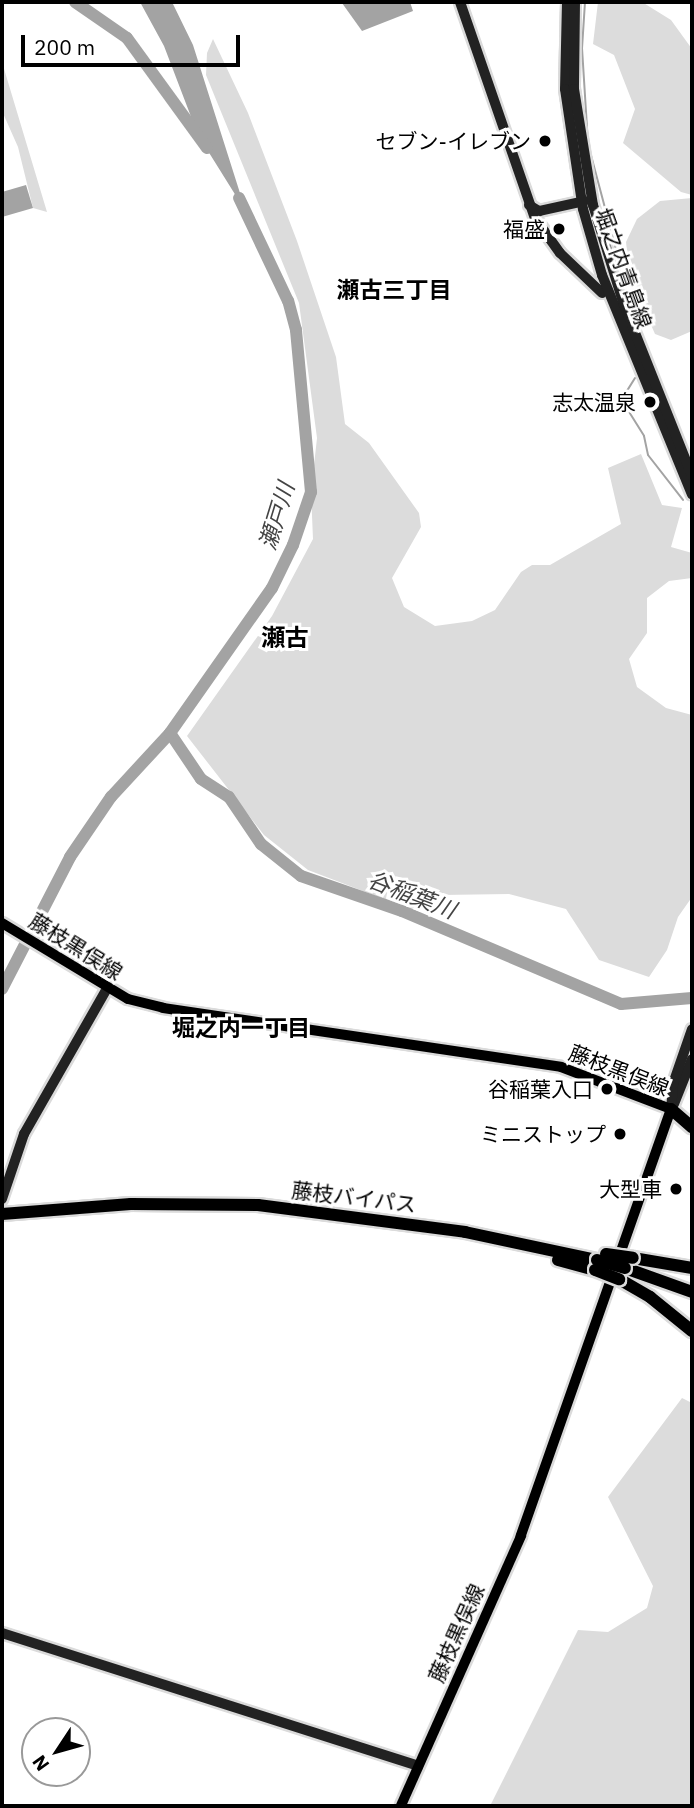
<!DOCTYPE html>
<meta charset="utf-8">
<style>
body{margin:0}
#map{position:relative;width:694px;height:1808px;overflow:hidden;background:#fff;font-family:"IBM Plex Sans","Noto Sans JP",sans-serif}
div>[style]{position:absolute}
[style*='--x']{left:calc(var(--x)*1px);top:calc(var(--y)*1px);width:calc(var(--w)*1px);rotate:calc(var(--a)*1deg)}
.green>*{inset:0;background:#dcdcdc}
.water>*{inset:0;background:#a3a3a3}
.stream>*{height:2px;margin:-1px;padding:0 1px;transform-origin:1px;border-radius:1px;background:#a3a3a3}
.river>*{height:12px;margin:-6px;padding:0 6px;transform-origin:6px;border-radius:6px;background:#a3a3a3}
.roads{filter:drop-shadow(2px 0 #dbdbdb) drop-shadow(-2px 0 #dbdbdb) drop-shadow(0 2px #dbdbdb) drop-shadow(0 -2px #dbdbdb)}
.secondary>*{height:10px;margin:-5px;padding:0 5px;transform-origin:5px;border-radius:5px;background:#222}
.primary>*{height:10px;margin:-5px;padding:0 5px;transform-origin:5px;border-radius:5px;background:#000}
.highway>*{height:12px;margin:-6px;padding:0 6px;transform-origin:6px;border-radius:6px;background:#000}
.bridges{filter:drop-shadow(2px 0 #dbdbdb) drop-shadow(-2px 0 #dbdbdb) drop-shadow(0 2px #dbdbdb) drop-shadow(0 -2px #dbdbdb)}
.highway-bridge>*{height:12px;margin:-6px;padding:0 6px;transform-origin:6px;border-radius:6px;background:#000}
.dots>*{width:19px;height:19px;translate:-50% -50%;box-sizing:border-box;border:4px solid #fff;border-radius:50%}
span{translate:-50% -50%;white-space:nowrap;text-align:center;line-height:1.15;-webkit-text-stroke:6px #fff;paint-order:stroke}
.poi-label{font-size:21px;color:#000}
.right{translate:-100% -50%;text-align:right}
.street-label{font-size:21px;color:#000}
.neighbourhood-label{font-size:23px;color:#000;font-weight:700}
.water-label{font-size:23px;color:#444;font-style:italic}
.quarter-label{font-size:24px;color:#000;font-weight:700}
.frame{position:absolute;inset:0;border:4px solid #000;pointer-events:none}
.north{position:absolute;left:21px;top:1717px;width:70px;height:70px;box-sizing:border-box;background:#fff;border:2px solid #999;border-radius:50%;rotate:234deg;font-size:19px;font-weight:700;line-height:28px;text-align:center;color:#000}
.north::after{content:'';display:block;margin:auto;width:24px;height:32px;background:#000;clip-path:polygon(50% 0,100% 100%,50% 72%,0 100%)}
.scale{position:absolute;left:21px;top:35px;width:219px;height:32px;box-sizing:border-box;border:4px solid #000;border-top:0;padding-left:9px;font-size:21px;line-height:24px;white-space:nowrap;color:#000;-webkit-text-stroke:5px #fff;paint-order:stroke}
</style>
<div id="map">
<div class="green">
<i style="clip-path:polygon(598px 2px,642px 2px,671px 20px,692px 49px,692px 195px,681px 192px,623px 143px,635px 109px,614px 55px,593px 44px)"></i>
<i style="clip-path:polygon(213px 39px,248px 113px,297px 241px,336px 357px,345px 424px,369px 443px,419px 513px,421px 527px,392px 578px,404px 607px,435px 626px,472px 621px,495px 610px,521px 572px,532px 565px,550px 565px,621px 524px,608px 468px,641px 454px,662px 505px,682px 508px,671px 547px,692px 553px,692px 578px,669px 581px,647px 598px,647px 633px,629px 659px,637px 687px,666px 708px,692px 715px,692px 897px,678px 917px,667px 950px,649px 977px,599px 960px,566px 909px,509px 894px,441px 895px,427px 906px,410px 909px,308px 870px,264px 835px,187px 736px,272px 616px,313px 539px,311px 492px,317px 438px,299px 303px,206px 75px,207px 53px)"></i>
<i style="clip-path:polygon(2px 62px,47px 212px,33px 208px,18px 147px,2px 111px)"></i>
<i style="clip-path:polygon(692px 198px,692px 331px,671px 340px,655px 334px,630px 277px,626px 242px,637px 219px,660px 201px)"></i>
<i style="clip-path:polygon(682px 1398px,692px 1403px,692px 1806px,490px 1806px,578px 1630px,608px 1632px,647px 1608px,653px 1586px,608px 1497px)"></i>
</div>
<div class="water">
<i style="clip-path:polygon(140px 2px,172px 2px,193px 45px,246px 212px,198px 135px,164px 46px)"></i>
<i style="clip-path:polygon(410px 2px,413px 11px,362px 31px,342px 3px)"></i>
<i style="clip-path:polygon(26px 185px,33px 208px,2px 217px,2px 192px)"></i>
</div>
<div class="stream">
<i style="--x:585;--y:2;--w:46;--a:93.7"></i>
<i style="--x:582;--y:48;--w:96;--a:86.4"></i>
<i style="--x:588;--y:144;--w:128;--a:75.1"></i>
<i style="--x:635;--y:378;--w:19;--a:122"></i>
<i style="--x:625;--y:394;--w:13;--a:86"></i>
<i style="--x:626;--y:407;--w:34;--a:58"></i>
<i style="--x:644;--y:436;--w:19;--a:78"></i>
<i style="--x:648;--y:455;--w:57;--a:52.1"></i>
</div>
<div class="river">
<i style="--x:75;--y:2;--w:63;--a:34.7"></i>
<i style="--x:127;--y:38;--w:136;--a:54"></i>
<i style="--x:170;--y:733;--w:55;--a:56"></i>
<i style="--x:201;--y:779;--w:33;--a:33"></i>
<i style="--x:229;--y:797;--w:57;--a:55.8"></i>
<i style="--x:261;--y:844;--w:51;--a:38.7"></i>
<i style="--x:301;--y:876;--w:107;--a:19.1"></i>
<i style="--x:402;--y:911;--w:238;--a:23"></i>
<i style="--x:621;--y:1004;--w:71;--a:-4.8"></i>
<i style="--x:2;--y:989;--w:148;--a:-62.7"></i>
<i style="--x:70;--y:857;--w:73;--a:-55.7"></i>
<i style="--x:111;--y:797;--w:87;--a:-47.3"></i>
<i style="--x:170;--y:733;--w:177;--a:-54.9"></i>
<i style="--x:272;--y:588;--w:48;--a:-64"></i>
<i style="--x:293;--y:545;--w:56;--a:-71.2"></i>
<i style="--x:311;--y:492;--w:163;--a:-95.3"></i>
<i style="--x:296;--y:330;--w:30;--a:-105"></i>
<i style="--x:288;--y:301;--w:114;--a:-115.4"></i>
</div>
<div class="roads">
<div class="secondary">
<i style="--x:460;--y:2;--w:229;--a:70.9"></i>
<i style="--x:535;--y:218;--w:43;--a:54.5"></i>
<i style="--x:560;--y:253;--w:58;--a:43.6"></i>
<i style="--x:567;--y:2;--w:87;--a:91.3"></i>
<i style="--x:565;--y:89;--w:121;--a:81.5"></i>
<i style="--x:583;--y:209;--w:69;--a:73.9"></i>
<i style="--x:602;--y:275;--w:237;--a:67.7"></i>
<i style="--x:575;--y:2;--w:87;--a:90.7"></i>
<i style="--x:574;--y:89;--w:118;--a:80.7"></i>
<i style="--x:593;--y:205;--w:105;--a:72.8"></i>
<i style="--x:624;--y:305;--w:184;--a:68.3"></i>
<i style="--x:529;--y:205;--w:12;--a:31"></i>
<i style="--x:539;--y:211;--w:47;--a:-12.3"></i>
<i style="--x:674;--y:1104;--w:48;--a:-68.2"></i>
<i style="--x:671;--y:1109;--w:25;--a:-85"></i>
<i style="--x:673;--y:1084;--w:58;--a:-70.9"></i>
<i style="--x:2;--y:1199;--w:69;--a:-71.3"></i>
<i style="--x:24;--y:1134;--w:166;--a:-60.3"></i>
<i style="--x:2;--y:1633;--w:437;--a:17.7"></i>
</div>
<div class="primary">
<i style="--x:2;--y:923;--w:147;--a:31.1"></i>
<i style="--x:128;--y:999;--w:36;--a:14"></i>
<i style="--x:163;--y:1008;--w:402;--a:8.4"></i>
<i style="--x:561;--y:1067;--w:118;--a:20.9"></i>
<i style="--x:671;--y:1109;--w:453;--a:109.4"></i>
<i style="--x:521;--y:1536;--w:295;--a:114"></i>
</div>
<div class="highway">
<i style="--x:671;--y:1109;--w:28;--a:41"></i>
<i style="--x:2;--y:1214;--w:129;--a:-4.4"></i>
<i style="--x:131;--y:1204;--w:127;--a:0.5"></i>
<i style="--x:258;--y:1205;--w:209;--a:7.4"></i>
<i style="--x:465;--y:1232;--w:135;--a:12"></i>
<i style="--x:633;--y:1258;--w:60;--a:9.6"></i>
<i style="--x:558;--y:1260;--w:38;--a:15"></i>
<i style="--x:625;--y:1268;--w:71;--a:19.7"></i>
<i style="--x:619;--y:1279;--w:36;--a:30"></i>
<i style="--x:650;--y:1297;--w:54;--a:39"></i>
</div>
</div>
<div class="bridges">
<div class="highway-bridge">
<i style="--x:606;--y:1254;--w:27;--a:8"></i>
<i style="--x:597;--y:1260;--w:29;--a:16"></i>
<i style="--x:595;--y:1270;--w:26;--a:21"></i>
</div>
</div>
<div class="dots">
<i style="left:545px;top:141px;background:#000"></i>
<i style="left:559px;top:229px;background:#000"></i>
<i style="left:650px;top:402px;background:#000"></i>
<i style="left:607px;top:1089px;background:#000"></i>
<i style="left:620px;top:1134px;background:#000"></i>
<i style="left:676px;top:1189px;background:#000"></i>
</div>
<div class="poi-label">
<span class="right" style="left:531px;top:141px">セブン-イレブン</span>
<span class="right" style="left:545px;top:229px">福盛</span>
<span class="right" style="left:636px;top:402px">志太温泉</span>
<span class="right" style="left:593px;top:1089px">谷稲葉入口</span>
<span class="right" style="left:606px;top:1134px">ミニストップ</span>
<span class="right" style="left:662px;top:1189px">大型車</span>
</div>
<div class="street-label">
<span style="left:624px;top:268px;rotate:70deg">堀之内青島線</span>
<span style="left:76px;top:946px;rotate:32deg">藤枝黒俣線</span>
<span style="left:619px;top:1070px;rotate:21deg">藤枝黒俣線</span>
<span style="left:354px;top:1197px;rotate:7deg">藤枝バイパス</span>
<span style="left:456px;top:1633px;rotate:-66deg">藤枝黒俣線</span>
</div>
<div class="neighbourhood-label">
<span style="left:394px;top:289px">瀬古三丁目</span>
<span style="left:241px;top:1027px">堀之内一丁目</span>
</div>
<div class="water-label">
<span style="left:276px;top:516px;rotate:-73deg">瀬戸川</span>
<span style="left:412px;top:894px;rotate:21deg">谷稲葉川</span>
</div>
<div class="quarter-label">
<span style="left:285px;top:638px">瀬古</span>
</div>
<div class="frame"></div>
<div class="north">N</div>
<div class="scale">200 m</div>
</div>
